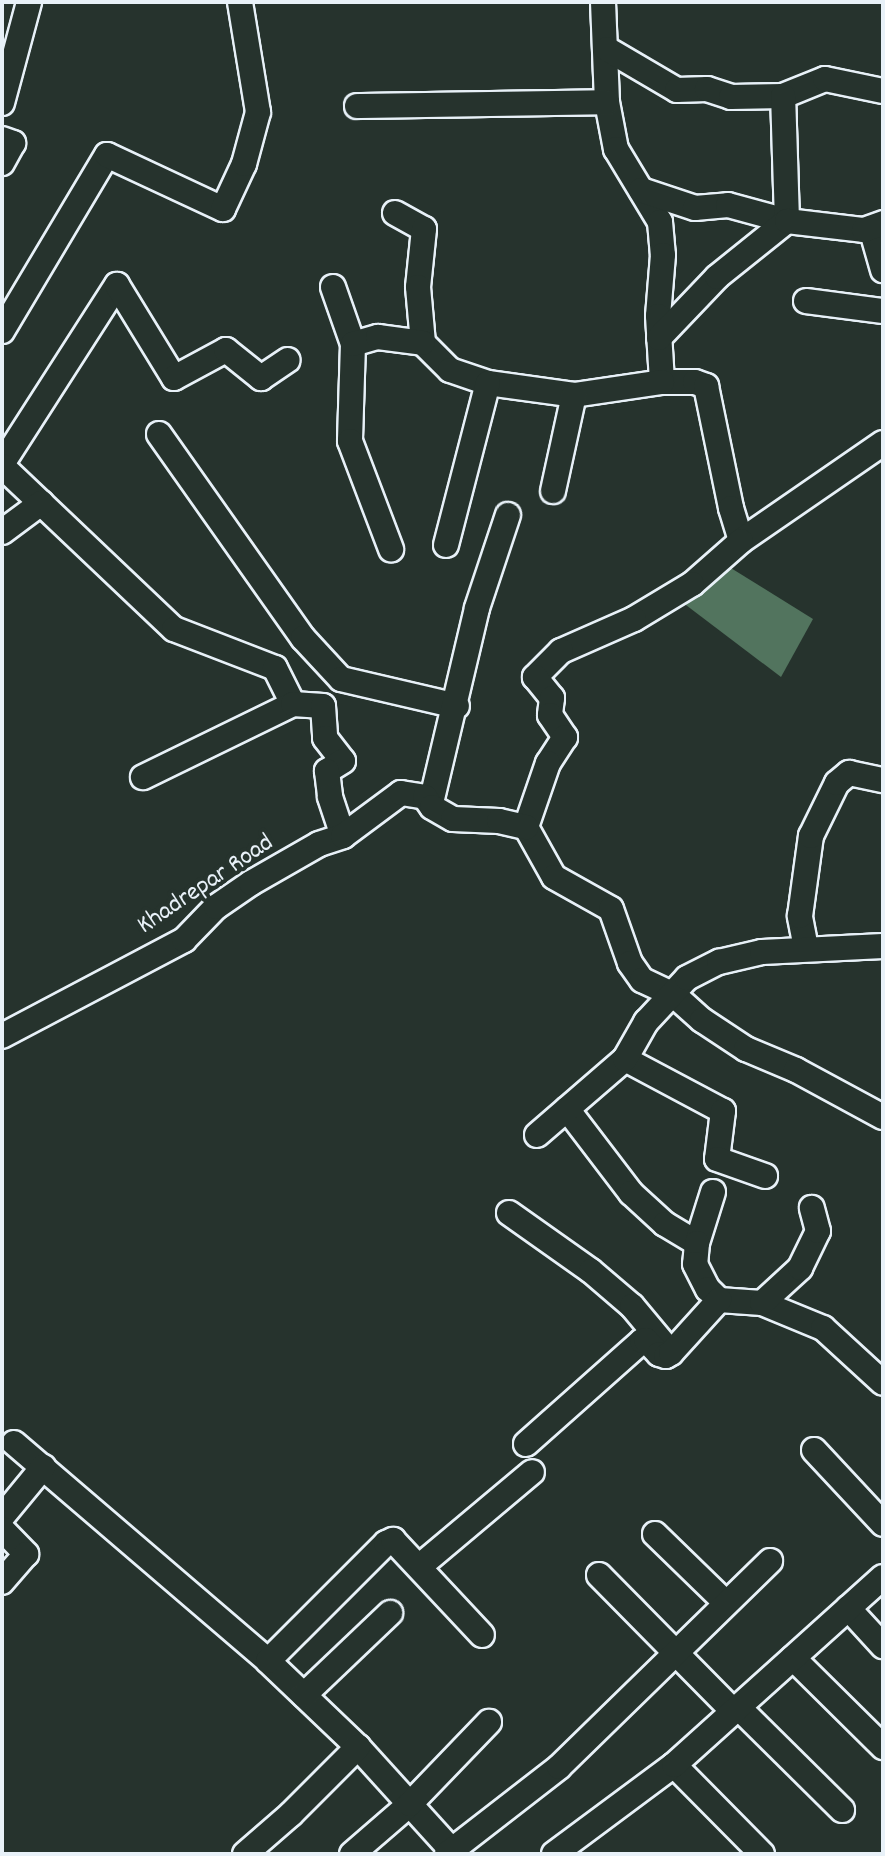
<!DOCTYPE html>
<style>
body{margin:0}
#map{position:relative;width:885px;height:1856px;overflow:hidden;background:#26332d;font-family:Dekko,sans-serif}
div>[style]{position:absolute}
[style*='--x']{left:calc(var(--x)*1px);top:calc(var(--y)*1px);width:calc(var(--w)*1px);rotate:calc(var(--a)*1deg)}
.green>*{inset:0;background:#52745e}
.roads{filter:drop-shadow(2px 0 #e8f1f8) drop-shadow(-2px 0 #e8f1f8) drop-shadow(0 2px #e8f1f8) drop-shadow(0 -2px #e8f1f8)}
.minor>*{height:24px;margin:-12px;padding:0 12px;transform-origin:12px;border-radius:12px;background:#26332d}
span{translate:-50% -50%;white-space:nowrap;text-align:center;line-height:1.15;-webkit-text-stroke:8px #26332d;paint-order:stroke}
.street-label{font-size:26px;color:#e8f1f8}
.frame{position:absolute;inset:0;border:4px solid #e8f1f8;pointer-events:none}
</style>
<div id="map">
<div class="green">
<i style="clip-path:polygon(726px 565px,813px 619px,781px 677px,678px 599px)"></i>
</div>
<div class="roads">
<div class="minor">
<i style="--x:603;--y:2;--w:100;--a:87.7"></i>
<i style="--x:607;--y:102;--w:48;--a:79.2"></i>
<i style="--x:616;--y:149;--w:85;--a:58.9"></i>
<i style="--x:660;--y:222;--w:33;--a:85"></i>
<i style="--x:663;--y:255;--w:61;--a:94.7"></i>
<i style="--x:658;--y:316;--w:66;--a:86.5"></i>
<i style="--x:662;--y:382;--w:33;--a:0"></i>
<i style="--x:695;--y:382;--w:12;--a:20"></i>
<i style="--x:706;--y:386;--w:125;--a:78.4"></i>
<i style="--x:731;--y:508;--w:34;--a:73"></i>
<i style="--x:607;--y:49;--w:81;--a:30.4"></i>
<i style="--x:677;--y:90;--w:30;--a:-2"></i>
<i style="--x:707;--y:89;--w:25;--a:18"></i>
<i style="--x:731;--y:97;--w:52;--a:-1.1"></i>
<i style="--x:783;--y:96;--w:45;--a:-22"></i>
<i style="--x:825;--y:79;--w:59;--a:11.7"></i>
<i style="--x:2;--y:103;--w:105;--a:-75"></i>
<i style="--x:357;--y:106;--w:250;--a:-0.9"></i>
<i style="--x:2;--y:139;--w:12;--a:20"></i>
<i style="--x:13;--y:143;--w:23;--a:119"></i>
<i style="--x:641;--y:190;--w:57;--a:18.4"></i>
<i style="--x:695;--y:208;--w:33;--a:-5"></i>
<i style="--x:728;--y:205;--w:61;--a:15.2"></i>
<i style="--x:787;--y:221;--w:125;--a:-91.8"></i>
<i style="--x:395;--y:213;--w:33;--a:29"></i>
<i style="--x:424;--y:229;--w:58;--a:95.9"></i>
<i style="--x:418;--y:287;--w:56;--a:84.9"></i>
<i style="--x:423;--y:343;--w:38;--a:45"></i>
<i style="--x:450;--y:370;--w:40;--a:18.9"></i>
<i style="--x:488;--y:383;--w:87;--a:7.9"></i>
<i style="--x:574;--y:395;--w:89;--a:-8.4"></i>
<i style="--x:871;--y:228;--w:44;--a:74.1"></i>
<i style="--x:333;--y:287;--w:60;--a:70.7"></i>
<i style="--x:353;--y:344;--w:97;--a:91.8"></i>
<i style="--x:350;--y:441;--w:116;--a:69.2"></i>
<i style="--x:806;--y:301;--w:78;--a:7.4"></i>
<i style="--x:2;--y:331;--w:205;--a:-59.2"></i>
<i style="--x:107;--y:155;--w:128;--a:25"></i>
<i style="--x:223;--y:209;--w:50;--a:-65"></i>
<i style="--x:244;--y:164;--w:54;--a:-74.9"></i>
<i style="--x:258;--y:112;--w:111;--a:-99.3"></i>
<i style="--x:659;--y:338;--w:84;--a:-46.4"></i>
<i style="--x:717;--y:277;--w:90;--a:-38.7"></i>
<i style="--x:787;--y:221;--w:78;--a:6.7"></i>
<i style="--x:864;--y:230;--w:20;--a:-20"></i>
<i style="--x:353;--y:344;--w:26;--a:-16"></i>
<i style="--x:378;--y:337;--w:45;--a:7.6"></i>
<i style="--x:159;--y:434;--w:250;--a:54.8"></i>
<i style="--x:303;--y:638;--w:56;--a:47.2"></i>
<i style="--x:341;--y:679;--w:119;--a:13.1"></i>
<i style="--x:883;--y:443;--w:173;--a:145.4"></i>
<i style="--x:741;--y:541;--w:65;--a:138.7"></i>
<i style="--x:692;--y:584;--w:68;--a:148.9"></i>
<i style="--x:634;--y:619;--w:80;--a:156.3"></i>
<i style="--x:561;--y:651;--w:37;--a:135"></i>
<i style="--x:535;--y:677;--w:27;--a:51"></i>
<i style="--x:552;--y:698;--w:17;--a:97"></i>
<i style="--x:550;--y:715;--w:27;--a:56"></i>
<i style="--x:565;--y:737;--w:31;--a:123"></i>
<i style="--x:548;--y:763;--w:68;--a:109"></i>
<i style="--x:526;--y:827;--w:57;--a:60.8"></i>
<i style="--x:554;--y:877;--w:65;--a:29.3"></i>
<i style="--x:611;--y:909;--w:57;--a:70.6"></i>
<i style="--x:630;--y:963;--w:21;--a:55"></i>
<i style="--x:642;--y:980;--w:35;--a:25"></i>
<i style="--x:674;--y:995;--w:38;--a:42"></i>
<i style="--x:702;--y:1020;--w:53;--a:33.4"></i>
<i style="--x:746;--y:1049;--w:54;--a:22.8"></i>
<i style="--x:796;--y:1070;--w:99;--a:28.4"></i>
<i style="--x:2;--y:464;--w:213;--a:-57.3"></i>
<i style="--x:117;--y:285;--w:109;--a:58.5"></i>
<i style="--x:174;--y:378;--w:59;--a:-28.3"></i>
<i style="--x:226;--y:350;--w:45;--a:38.7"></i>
<i style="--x:261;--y:378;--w:32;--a:-34"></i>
<i style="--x:2;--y:466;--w:237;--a:43.5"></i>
<i style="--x:174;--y:629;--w:108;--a:21.1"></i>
<i style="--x:275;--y:668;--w:40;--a:63.4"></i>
<i style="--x:293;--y:704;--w:167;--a:154"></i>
<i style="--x:553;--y:491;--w:98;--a:-77.7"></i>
<i style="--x:2;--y:532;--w:49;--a:-36.6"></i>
<i style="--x:446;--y:545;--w:167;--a:-75.5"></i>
<i style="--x:293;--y:704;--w:30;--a:4"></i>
<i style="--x:323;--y:706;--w:32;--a:86"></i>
<i style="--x:325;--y:738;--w:29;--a:52"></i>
<i style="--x:343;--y:761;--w:19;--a:148"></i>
<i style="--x:327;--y:771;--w:26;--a:83"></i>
<i style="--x:330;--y:797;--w:41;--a:71.6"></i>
<i style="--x:431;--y:803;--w:200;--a:-76.7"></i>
<i style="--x:477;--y:608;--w:98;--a:-71.6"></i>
<i style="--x:806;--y:948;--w:33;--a:-101"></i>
<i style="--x:800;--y:916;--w:81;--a:-82.2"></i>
<i style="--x:811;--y:836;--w:59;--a:-63.9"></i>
<i style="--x:837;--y:783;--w:16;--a:-40"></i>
<i style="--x:849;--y:773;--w:35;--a:12"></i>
<i style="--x:2;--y:1036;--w:206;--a:-27.8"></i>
<i style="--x:184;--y:940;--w:46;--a:-45.9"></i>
<i style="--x:216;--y:907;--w:42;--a:-34.4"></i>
<i style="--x:251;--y:883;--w:78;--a:-29.8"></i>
<i style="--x:319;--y:844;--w:25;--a:-18"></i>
<i style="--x:343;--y:836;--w:72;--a:-36.6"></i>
<i style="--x:401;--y:793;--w:24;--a:9"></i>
<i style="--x:425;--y:797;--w:12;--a:55"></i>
<i style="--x:432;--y:807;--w:24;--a:30"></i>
<i style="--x:453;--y:819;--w:46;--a:2.5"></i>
<i style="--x:499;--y:821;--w:28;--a:13"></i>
<i style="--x:625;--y:1059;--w:111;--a:28"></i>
<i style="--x:723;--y:1111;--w:48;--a:97.1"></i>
<i style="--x:717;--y:1159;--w:51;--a:19.5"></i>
<i style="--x:567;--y:1109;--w:106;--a:52.7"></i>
<i style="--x:631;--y:1193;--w:46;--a:42.4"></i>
<i style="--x:665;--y:1224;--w:37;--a:31"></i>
<i style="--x:537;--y:1135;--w:116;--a:-40.8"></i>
<i style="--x:625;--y:1059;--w:43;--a:-60.4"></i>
<i style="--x:646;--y:1022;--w:60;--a:-47"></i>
<i style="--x:687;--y:978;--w:36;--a:-27"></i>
<i style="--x:719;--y:962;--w:44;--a:-13.1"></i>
<i style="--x:762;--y:952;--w:121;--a:-2.8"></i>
<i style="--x:713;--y:1192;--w:53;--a:107.4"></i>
<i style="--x:697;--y:1243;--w:21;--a:95"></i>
<i style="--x:695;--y:1264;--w:28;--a:63"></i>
<i style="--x:708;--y:1289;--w:16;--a:45"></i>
<i style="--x:719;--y:1300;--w:43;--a:4"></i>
<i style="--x:762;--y:1303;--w:66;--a:22.3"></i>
<i style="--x:823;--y:1328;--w:81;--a:42.5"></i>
<i style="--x:509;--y:1213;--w:100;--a:35.3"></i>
<i style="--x:591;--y:1271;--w:54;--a:40.5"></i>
<i style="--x:632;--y:1306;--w:55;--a:50.2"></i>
<i style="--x:762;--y:1303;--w:52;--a:-42.6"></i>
<i style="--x:800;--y:1268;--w:41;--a:-64.1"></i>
<i style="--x:818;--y:1231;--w:24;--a:-105"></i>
<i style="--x:14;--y:1443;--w:335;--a:40.6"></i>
<i style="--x:268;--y:1661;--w:124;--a:43.7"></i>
<i style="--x:358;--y:1747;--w:144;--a:47.8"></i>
<i style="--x:526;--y:1444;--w:155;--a:-41.6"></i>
<i style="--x:642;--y:1341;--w:4;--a:-14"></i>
<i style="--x:646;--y:1340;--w:19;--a:47"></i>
<i style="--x:659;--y:1354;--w:7;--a:16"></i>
<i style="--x:666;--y:1356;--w:6;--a:-31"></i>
<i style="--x:671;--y:1353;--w:72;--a:-47.8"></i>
<i style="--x:814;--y:1450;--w:101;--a:47"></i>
<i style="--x:2;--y:1517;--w:65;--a:-50.6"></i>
<i style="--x:2;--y:1529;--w:35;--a:46"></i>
<i style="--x:26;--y:1554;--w:37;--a:131"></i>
<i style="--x:655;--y:1534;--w:99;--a:44.2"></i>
<i style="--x:420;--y:1566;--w:146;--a:-40"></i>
<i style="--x:599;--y:1575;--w:192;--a:45.4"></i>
<i style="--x:848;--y:1608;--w:52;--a:47.4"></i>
<i style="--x:793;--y:1658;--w:127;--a:44.7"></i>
<i style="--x:268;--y:1661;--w:167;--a:-45"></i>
<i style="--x:386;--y:1543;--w:8;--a:-23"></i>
<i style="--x:393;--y:1540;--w:130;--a:46.9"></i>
<i style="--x:304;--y:1695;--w:119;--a:-43.6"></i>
<i style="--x:739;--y:1708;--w:145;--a:44.7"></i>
<i style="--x:674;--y:1765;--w:125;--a:45.3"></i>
<i style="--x:245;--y:1854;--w:61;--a:-41"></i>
<i style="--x:291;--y:1814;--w:95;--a:-45"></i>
<i style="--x:352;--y:1854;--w:77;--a:-40.8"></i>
<i style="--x:410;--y:1804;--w:114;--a:-46.1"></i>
<i style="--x:447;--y:1854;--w:142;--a:-37.8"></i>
<i style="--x:559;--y:1767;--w:295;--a:-44.3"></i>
<i style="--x:554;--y:1854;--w:149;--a:-36.6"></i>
<i style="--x:674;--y:1765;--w:281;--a:-42"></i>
</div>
</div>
<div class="street-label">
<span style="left:206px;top:885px;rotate:-34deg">Khadrepar Road</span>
</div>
<div class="frame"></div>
</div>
